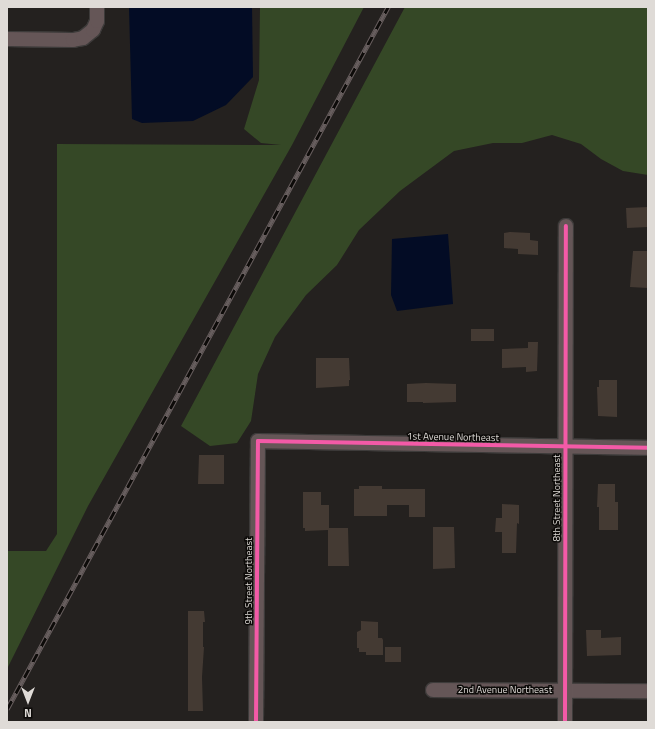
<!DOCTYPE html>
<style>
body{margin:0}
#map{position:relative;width:655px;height:729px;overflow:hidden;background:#24211f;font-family:"Titillium Web",sans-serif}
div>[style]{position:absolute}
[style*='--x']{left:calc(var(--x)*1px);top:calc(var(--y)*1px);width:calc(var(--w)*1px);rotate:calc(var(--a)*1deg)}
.green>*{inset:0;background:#354826}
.water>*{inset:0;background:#030c25}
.building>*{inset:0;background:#443a33}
.roads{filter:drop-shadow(1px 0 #3d3b3a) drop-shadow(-1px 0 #3d3b3a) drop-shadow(0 1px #3d3b3a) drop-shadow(0 -1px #3d3b3a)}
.street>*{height:14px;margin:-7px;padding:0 7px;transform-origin:7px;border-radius:7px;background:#655657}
.rail>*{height:4.5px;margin-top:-2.25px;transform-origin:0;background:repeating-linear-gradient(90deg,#0d0b09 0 9px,#675e5e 0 18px);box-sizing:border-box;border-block:1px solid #675e5e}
.cycleway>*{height:4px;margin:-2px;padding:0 2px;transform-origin:2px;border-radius:2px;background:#f35aa7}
span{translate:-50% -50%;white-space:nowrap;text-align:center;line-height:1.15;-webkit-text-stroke:3px #0d0b09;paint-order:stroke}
.street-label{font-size:10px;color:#dfdbd7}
.frame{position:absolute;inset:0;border:8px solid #dfdbd7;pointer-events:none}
.north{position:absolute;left:8px;top:681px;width:40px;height:40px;-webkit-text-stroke:3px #0d0b09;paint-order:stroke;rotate:180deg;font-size:11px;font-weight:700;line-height:16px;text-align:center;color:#dfdbd7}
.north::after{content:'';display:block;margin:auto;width:14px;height:18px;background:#dfdbd7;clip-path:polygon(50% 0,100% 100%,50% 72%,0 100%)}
</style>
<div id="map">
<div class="green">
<i style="clip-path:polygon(260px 7px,364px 7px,292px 145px,88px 506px,7px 669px,7px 551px,46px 551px,57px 534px,57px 144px,281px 145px,261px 143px,244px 129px,259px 80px)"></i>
<i style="clip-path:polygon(405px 7px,648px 7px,648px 175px,623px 171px,601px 159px,581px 144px,552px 135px,522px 143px,493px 143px,454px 151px,400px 191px,359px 230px,337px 265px,306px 295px,275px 337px,258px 374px,251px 421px,237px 443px,210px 446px,181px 426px)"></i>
</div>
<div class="water">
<i style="clip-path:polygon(129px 7px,252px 7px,253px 77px,226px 105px,193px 121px,142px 123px,132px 119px)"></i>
<i style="clip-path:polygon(448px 234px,453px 304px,397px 311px,391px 295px,392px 239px)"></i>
</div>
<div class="building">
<i style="clip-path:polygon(648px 207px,648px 227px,627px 228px,626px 208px)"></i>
<i style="clip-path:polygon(510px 232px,530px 233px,530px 240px,538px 241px,538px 255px,518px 254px,518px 249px,504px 248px,504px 233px)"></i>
<i style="clip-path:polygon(633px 251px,648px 251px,648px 288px,630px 287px)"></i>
<i style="clip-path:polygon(471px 329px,494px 329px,494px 341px,471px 341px)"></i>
<i style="clip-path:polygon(528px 342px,538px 342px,537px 371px,526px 372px,526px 367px,502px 368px,502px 349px,528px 348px)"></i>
<i style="clip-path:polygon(316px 358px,349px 358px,350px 380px,349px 380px,349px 386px,316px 388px)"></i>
<i style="clip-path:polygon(599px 380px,617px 380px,617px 417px,598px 416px,597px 387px,599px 387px)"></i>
<i style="clip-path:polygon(426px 383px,456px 384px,456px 402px,423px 403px,423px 402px,407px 402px,407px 384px)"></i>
<i style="clip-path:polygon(199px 455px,224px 455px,224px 484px,198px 484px)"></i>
<i style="clip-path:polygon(598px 484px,615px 484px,615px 502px,618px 502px,618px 530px,599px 530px,599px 507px,597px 507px)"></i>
<i style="clip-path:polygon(359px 486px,382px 486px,382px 489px,425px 489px,425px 517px,409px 517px,409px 505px,387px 505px,387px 516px,354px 516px,354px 489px,359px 489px)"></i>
<i style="clip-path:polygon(303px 492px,321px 492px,321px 505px,329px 505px,329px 528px,348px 528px,349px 566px,328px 566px,328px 530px,305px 531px,305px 528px,303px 528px)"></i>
<i style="clip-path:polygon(502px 504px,519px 505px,519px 524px,517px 523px,516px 553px,502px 553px,502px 532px,495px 532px,496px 518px,502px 518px)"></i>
<i style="clip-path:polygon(433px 527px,454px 527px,455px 568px,433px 569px)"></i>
<i style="clip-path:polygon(188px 611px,204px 611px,205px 622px,203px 622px,203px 647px,204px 647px,202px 677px,203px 711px,188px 711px)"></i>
<i style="clip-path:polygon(361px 621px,378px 622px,378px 638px,382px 638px,383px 640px,383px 655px,366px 655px,366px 652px,359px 652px,359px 648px,357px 648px,357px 632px,361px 630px)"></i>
<i style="clip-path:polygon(586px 630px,601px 630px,601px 638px,621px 637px,621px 655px,587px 656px)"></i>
<i style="clip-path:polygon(385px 647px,401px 647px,401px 662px,385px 662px)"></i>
</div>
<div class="roads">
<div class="street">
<i style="--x:7;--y:39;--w:66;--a:0.9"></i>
<i style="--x:73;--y:40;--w:10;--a:-11"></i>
<i style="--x:83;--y:38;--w:13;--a:-39"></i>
<i style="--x:93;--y:30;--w:10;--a:-66"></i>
<i style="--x:97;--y:21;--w:14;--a:-90"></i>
<i style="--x:433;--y:690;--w:215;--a:0.3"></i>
<i style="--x:256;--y:722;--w:281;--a:-89.6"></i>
<i style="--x:258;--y:441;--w:390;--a:1"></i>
<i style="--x:565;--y:722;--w:496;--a:-89.9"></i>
</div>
</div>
<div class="rail">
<i style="--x:7;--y:709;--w:799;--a:-61.51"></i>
</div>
<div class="cycleway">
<i style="--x:256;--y:722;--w:281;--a:-89.6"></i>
<i style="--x:258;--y:441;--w:390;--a:1"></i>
<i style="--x:565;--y:722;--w:496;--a:-89.9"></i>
</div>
<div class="street-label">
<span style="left:453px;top:437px;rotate:1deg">1st Avenue Northeast</span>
<span style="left:557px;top:498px;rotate:-90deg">8th Street Northeast</span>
<span style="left:249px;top:581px;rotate:-90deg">9th Street Northeast</span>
<span style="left:505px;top:690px">2nd Avenue Northeast</span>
</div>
<div class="frame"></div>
<div class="north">N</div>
</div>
